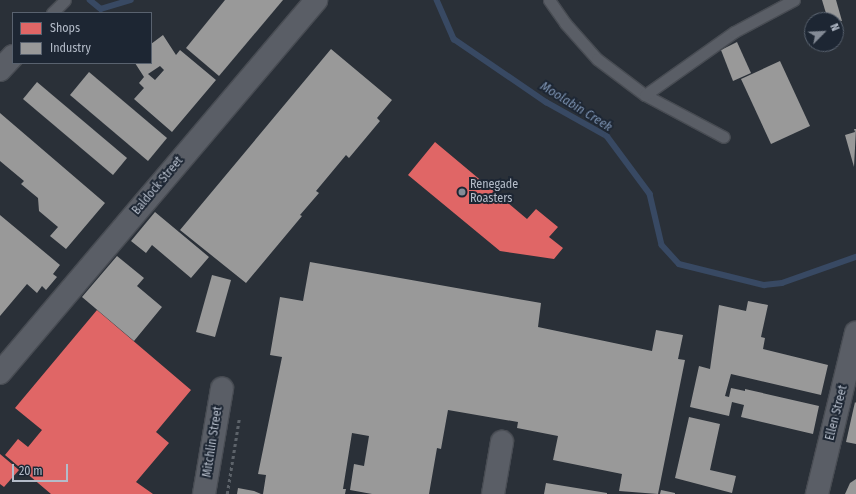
<!DOCTYPE html>
<style>
body{margin:0}
#map{position:relative;width:856px;height:494px;overflow:hidden;background:#2a3038;font-family:"Fira Sans Condensed",sans-serif}
div>[style]{position:absolute}
[style*='--x']{left:calc(var(--x)*1px);top:calc(var(--y)*1px);width:calc(var(--w)*1px);rotate:calc(var(--a)*1deg)}
.shops>*{inset:0;background:#e06666}
.industry>*{inset:0;background:#999}
.stream>*{height:5.5px;margin:-2.75px;padding:0 2.75px;transform-origin:2.75px;border-radius:2.75px;background:#384963}
.path>*{height:2.5px;margin-top:-1.25px;transform-origin:0;background:repeating-linear-gradient(90deg,#5d636a 0 3px,transparent 0 6px)}
.roads{filter:drop-shadow(1px 0 #484c53) drop-shadow(-1px 0 #484c53) drop-shadow(0 1px #484c53) drop-shadow(0 -1px #484c53)}
.lane>*{height:11px;margin:-5.5px;padding:0 5.5px;transform-origin:5.5px;border-radius:5.5px;background:#5a5e66}
.street>*{height:22px;margin:-11px;padding:0 11px;transform-origin:11px;border-radius:11px;background:#5a5e66}
.dots>*{width:11px;height:11px;translate:-50% -50%;box-sizing:border-box;border:2px solid #1d2633;border-radius:50%}
span{translate:-50% -50%;white-space:nowrap;text-align:center;line-height:1.15;-webkit-text-stroke:4px #1d2633;paint-order:stroke}
.poi-label{font-size:12px;color:#b4bcc9}
.left{translate:0 -50%;text-align:left}
.street-label{font-size:12px;color:#b4bcc9}
.water-label{font-size:13px;color:#7c92b1;font-style:italic}
.legend{position:absolute;left:12px;top:12px;width:140px;height:52px;box-sizing:border-box;background:#1d2633;border:1px solid #59626f;margin:0;padding:5px 7px;list-style:none;font-size:12px;color:#b4bcc9}
.legend li{display:flex;align-items:center;gap:8px;height:20px}
.legend b{width:20px;border:1px solid #59626f}
.north{position:absolute;left:804px;top:12px;width:40px;height:40px;box-sizing:border-box;background:#1d2633;border:1px solid #59626f;border-radius:50%;rotate:66deg;font-size:11px;font-weight:700;line-height:16px;text-align:center;color:#b4bcc9}
.north::after{content:'';display:block;margin:auto;width:14px;height:18px;background:#848b96;clip-path:polygon(50% 0,100% 100%,50% 72%,0 100%)}
.scale{position:absolute;left:12px;top:464px;width:56px;height:18px;box-sizing:border-box;border:2px solid #b4bcc9;border-top:0;padding-left:5px;font-size:12px;line-height:14px;white-space:nowrap;color:#b4bcc9;-webkit-text-stroke:3px #1d2633;paint-order:stroke}
</style>
<div id="map">
<div class="shops">
<i style="clip-path:polygon(435px 142px,527px 219px,536px 209px,558px 227px,549px 237px,563px 248px,554px 259px,500px 251px,408px 175px)"></i>
<i style="clip-path:polygon(97px 310px,191px 390px,156px 432px,169px 443px,136px 482px,153px 494px,51px 494px,5px 455px,18px 439px,28px 447px,42px 430px,15px 408px)"></i>
<i style="clip-path:polygon(0 454px,19px 470px,4px 487px,0 484px)"></i>
</div>
<div class="industry">
<i style="clip-path:polygon(225px 0,283px 0,219px 76px,186px 48px)"></i>
<i style="clip-path:polygon(822px 0,836px 0,842px 21px,828px 20px)"></i>
<i style="clip-path:polygon(evenodd,163px 35px,176px 55px,180px 50px,216px 80px,172px 132px,134px 99px,144px 88px,139px 83px,144px 77px,135px 63px,151px 63px,151px 44px,163px 35px,160px 66px,164px 70px,155px 80px,148px 74px,160px 66px)"></i>
<i style="clip-path:polygon(737px 42px,751px 73px,733px 81px,721px 50px)"></i>
<i style="clip-path:polygon(331px 49px,392px 100px,377px 118px,380px 121px,349px 158px,346px 155px,316px 191px,319px 193px,300px 215px,302px 216px,246px 283px,180px 230px)"></i>
<i style="clip-path:polygon(780px 61px,810px 126px,771px 144px,741px 79px)"></i>
<i style="clip-path:polygon(89px 72px,167px 138px,148px 161px,70px 95px)"></i>
<i style="clip-path:polygon(37px 82px,127px 158px,113px 175px,23px 99px)"></i>
<i style="clip-path:polygon(0 113px,105px 203px,66px 249px,50px 236px,58px 227px,39px 211px,38px 198px,21px 184px,24px 181px,0 161px)"></i>
<i style="clip-path:polygon(854px 129px,856px 129px,854px 167px,845px 135px,855px 132px)"></i>
<i style="clip-path:polygon(155px 212px,209px 257px,191px 278px,152px 245px,146px 253px,131px 241px)"></i>
<i style="clip-path:polygon(0 215px,60px 265px,53px 274px,57px 277px,46px 290px,42px 286px,37px 293px,27px 284px,0 316px)"></i>
<i style="clip-path:polygon(117px 256px,144px 278px,137px 286px,162px 307px,134px 341px,82px 297px)"></i>
<i style="clip-path:polygon(310px 262px,541px 303px,538px 327px,652px 351px,656px 330px,683px 335px,678px 359px,685px 360px,658px 494px,619px 491px,622px 474px,553px 460px,558px 436px,517px 428px,518px 422px,448px 410px,441px 449px,437px 448px,429px 494px,372px 494px,350px 490px,354px 464px,364px 466px,369px 436px,352px 433px,343px 489px,346px 489px,345px 494px,263px 494px,266px 475px,258px 474px,282px 357px,270px 355px,280px 297px,303px 301px)"></i>
<i style="clip-path:polygon(212px 275px,231px 280px,215px 337px,196px 332px)"></i>
<i style="clip-path:polygon(748px 301px,768px 305px,761px 337px,765px 338px,763px 349px,828px 365px,821px 395px,731px 374px,725px 396px,729px 397px,731px 388px,745px 391px,745px 389px,819px 406px,813px 434px,741px 417px,744px 405px,732px 402px,729px 416px,690px 407px,699px 366px,710px 369px,719px 305px,746px 311px)"></i>
<i style="clip-path:polygon(855px 402px,856px 403px,856px 444px,846px 442px)"></i>
<i style="clip-path:polygon(689px 417px,720px 424px,710px 470px,736px 476px,732px 493px,675px 478px)"></i>
<i style="clip-path:polygon(856px 479px,856px 494px,845px 494px,850px 483px)"></i>
<i style="clip-path:polygon(546px 483px,607px 493px,607px 494px,544px 494px)"></i>
<i style="clip-path:polygon(238px 488px,254px 491px,261px 494px,237px 494px)"></i>
<i style="clip-path:polygon(661px 490px,675px 493px,675px 494px,660px 494px)"></i>
</div>
<div class="stream">
<i style="--x:90;--y:0;--w:14;--a:39"></i>
<i style="--x:101;--y:9;--w:31;--a:-17"></i>
<i style="--x:437;--y:0;--w:43;--a:66.4"></i>
<i style="--x:454;--y:39;--w:112;--a:34.4"></i>
<i style="--x:546;--y:102;--w:70;--a:29.1"></i>
<i style="--x:607;--y:136;--w:72;--a:53.4"></i>
<i style="--x:650;--y:194;--w:52;--a:76.8"></i>
<i style="--x:662;--y:245;--w:25;--a:48"></i>
<i style="--x:679;--y:264;--w:88;--a:13.9"></i>
<i style="--x:764;--y:285;--w:18;--a:-6"></i>
<i style="--x:782;--y:283;--w:78;--a:-19.4"></i>
</div>
<div class="path">
<i style="--x:227;--y:494;--w:76;--a:-80.9"></i>
</div>
<div class="roads">
<div class="lane">
<i style="--x:549;--y:0;--w:28;--a:55"></i>
<i style="--x:565;--y:23;--w:48;--a:48.4"></i>
<i style="--x:597;--y:59;--w:60;--a:36.9"></i>
<i style="--x:645;--y:95;--w:89;--a:28"></i>
<i style="--x:52;--y:13;--w:18;--a:-45"></i>
<i style="--x:645;--y:95;--w:109;--a:-35.3"></i>
<i style="--x:734;--y:32;--w:68;--a:-28.1"></i>
</div>
<div class="street">
<i style="--x:0;--y:70;--w:19;--a:-47"></i>
<i style="--x:0;--y:373;--w:489;--a:-49.7"></i>
<i style="--x:204;--y:494;--w:107;--a:-80.3"></i>
<i style="--x:493;--y:494;--w:53;--a:-80.2"></i>
<i style="--x:817;--y:494;--w:166;--a:-76.4"></i>
</div>
</div>
<div class="dots">
<i style="left:462px;top:192px;background:#848b96"></i>
</div>
<div class="poi-label">
<span class="left" style="left:470px;top:192px">Renegade<br>Roasters</span>
</div>
<div class="street-label">
<span style="left:158px;top:186px;rotate:-50deg">Baldock Street</span>
<span style="left:837px;top:413px;rotate:-76deg">Ellen Street</span>
<span style="left:213px;top:442px;rotate:-81deg">Mitchlin Street</span>
</div>
<div class="water-label">
<span style="left:576px;top:107px;rotate:32deg">Moolabin Creek</span>
</div>
<ul class="legend">
<li><b style="height:11px;background:#e06666"></b>Shops</li>
<li><b style="height:11px;background:#999"></b>Industry</li>
</ul>
<div class="north">N</div>
<div class="scale">20 m</div>
</div>
